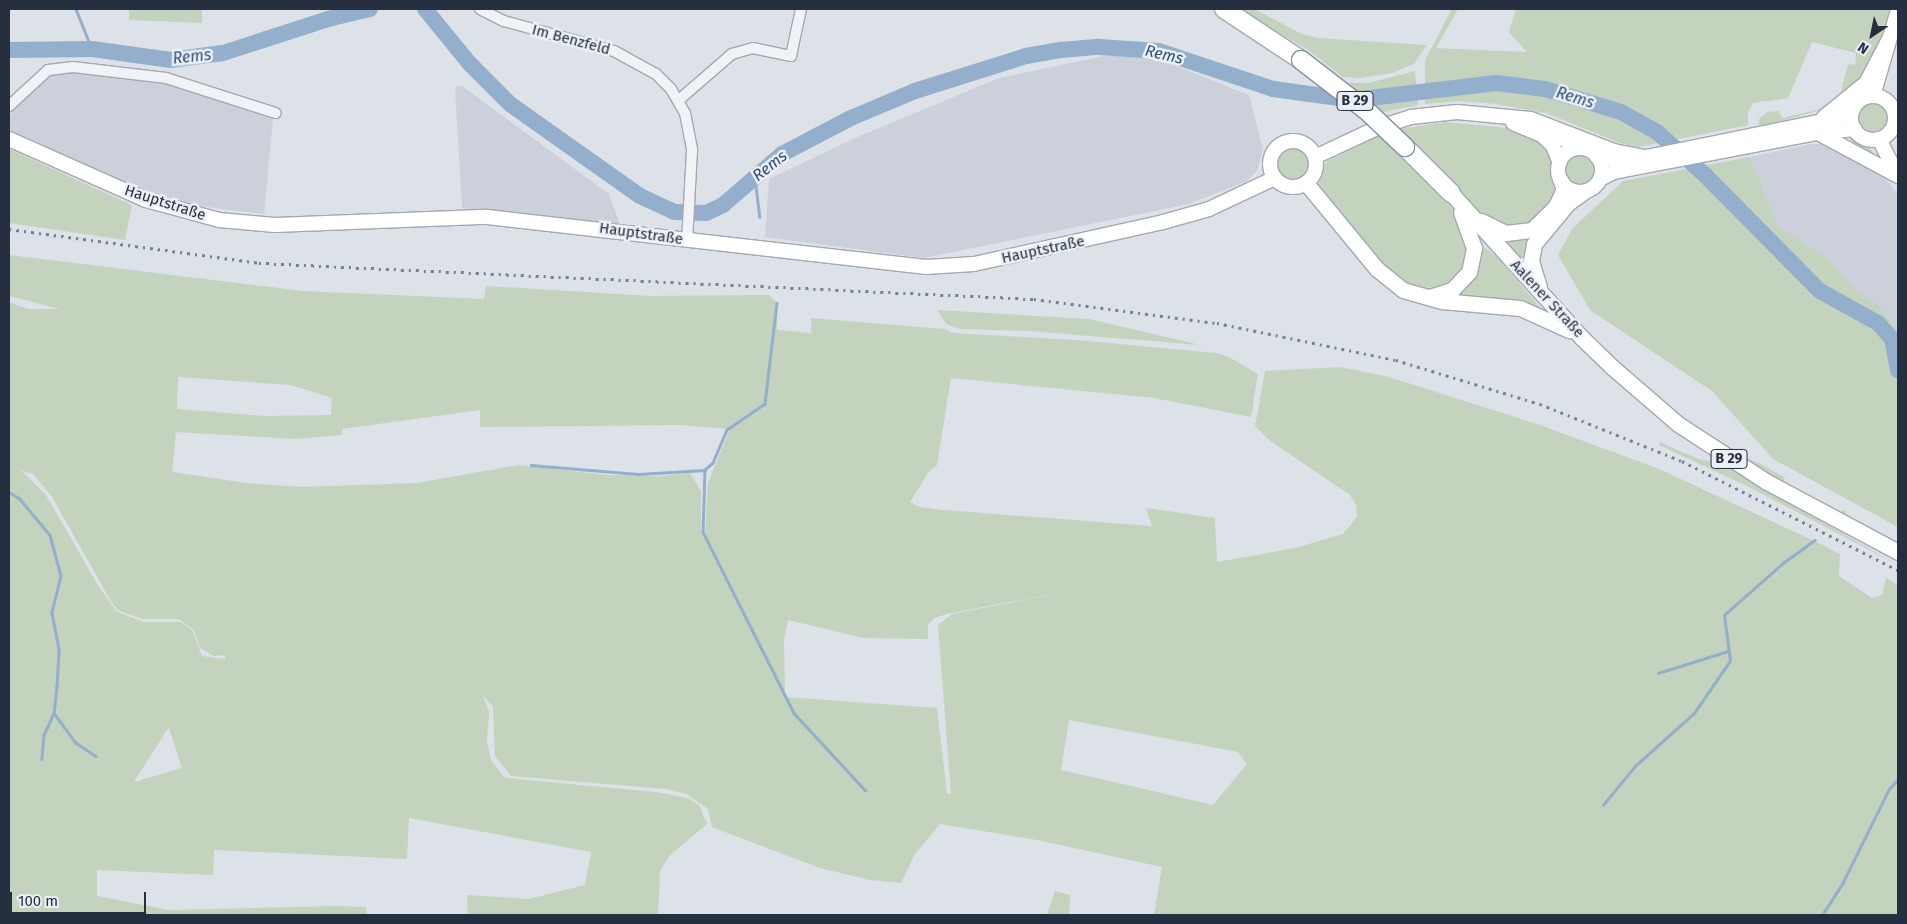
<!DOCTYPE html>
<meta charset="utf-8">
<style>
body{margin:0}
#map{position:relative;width:1907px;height:924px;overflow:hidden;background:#dde1e8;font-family:"Fira Sans",sans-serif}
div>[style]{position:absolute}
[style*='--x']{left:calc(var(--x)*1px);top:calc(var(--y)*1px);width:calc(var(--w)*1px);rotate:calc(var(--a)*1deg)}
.built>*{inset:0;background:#cbd0db}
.green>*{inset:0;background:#c3d3bd}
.round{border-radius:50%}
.stream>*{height:2.5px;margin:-1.25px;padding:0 1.25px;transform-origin:1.25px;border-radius:1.25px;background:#94afcc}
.river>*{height:16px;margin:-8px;padding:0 8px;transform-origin:8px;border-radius:8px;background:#94afcc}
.roads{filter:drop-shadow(1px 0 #a2a8b2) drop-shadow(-1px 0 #a2a8b2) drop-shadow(0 1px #a2a8b2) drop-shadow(0 -1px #a2a8b2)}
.street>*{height:10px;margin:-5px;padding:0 5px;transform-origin:5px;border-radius:5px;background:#f0f2f6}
.secondary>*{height:14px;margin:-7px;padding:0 7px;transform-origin:7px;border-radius:7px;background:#fff}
.secondary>.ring{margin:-7px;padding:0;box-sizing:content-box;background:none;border:14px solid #fff;border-radius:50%}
.primary>*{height:15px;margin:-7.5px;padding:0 7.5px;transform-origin:7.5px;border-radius:7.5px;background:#fff}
.highway>*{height:18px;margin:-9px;padding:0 9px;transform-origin:9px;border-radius:9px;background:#fff}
.rail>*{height:2.5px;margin-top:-1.25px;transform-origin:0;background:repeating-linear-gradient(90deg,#758093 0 2.5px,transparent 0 7.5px)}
.bridges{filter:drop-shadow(1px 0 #838fa0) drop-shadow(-1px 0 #838fa0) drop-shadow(0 1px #838fa0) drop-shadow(0 -1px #838fa0)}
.highway-bridge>*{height:18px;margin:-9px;padding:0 9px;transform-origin:9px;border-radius:9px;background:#fff}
span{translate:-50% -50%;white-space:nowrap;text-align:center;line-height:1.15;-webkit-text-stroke:5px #ecf0f6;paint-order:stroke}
.shield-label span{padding:1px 4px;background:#ecf0f6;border:1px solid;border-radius:4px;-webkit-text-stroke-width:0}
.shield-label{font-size:14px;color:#252f40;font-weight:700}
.street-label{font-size:15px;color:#252f40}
.water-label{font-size:16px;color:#2b4e78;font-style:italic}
.frame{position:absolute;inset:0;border:10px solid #252f40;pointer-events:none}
.north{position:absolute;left:1847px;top:10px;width:50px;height:50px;-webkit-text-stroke:4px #ecf0f6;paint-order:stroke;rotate:214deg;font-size:14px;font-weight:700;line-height:20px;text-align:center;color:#252f40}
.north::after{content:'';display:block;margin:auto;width:18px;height:22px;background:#252f40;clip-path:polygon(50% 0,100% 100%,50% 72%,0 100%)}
.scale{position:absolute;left:10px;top:892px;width:136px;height:22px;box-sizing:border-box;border:2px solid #252f40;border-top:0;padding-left:6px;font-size:15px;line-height:18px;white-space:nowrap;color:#252f40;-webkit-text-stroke:4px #ecf0f6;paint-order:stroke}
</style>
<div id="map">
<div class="built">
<i style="clip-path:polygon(1104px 56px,1139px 56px,1166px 62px,1249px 95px,1263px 149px,1257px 171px,1247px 181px,1189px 204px,924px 258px,765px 237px,769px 179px,855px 138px,999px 78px)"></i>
<i style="clip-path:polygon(84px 71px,164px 81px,273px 119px,264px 214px,182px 204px,146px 192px,9px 133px,9px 117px,14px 108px,49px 74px)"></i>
<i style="clip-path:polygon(462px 86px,609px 194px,620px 225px,462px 208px,455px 87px)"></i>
<i style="clip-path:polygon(1811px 144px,1823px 144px,1841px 152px,1885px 178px,1898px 195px,1898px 332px,1879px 305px,1857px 291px,1828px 259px,1778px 226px,1750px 157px)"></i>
</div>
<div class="green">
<i style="clip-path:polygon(129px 9px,202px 9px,202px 23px,129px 20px)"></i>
<i style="clip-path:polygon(1237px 9px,1254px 9px,1302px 34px,1318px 38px,1427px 45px,1414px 64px,1392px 73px,1361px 78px,1343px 77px,1307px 49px)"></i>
<i style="clip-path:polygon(1452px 9px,1458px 9px,1436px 48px,1527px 52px,1509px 32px,1516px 9px,1889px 9px,1885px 28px,1865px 75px,1832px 107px,1785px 120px,1787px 122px,1764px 127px,1759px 124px,1759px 119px,1767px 112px,1778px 111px,1783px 118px,1829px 107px,1841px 92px,1848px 64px,1855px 65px,1856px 53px,1812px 42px,1788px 98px,1753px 103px,1748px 112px,1748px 125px,1638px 147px,1620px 143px,1546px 113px,1496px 104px,1460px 101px,1425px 104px,1425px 60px)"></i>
<i style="clip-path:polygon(1415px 71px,1418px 105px,1383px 112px,1348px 83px,1368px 83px)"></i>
<i class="round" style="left:1858px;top:101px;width:32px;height:32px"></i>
<i style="clip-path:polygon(1445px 122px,1518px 129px,1542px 141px,1552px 155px,1555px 202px,1533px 225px,1508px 229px,1484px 217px,1400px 129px)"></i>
<i style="clip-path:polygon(1841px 133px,1871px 149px,1876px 158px,1850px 144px,1852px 140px)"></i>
<i style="clip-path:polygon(1382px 134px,1405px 155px,1456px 212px,1469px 238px,1468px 262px,1452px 282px,1443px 287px,1416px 288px,1389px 272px,1332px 206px,1319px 184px,1321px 168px,1328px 161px)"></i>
<i class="round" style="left:1277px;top:146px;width:34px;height:34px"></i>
<i style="clip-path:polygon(9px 149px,132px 205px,125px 240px,9px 223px)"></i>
<i class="round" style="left:1562px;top:153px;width:34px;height:34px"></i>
<i style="clip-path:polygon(1750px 157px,1778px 226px,1828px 259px,1857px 291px,1879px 305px,1898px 332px,1898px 527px,1773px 459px,1712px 391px,1590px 310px,1558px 255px,1572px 229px,1623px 181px)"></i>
<i style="clip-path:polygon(1534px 235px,1528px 269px,1517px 263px,1502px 238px)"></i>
<i style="clip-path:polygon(1476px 241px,1497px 257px,1546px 314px,1455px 299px)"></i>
<i style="clip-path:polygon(evenodd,9px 255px,303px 291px,484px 299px,486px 286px,651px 296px,769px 295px,777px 303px,777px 330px,811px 333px,811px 318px,945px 329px,952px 333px,1077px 340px,1216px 353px,1229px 357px,1258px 374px,1251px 417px,1154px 398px,951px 378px,937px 465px,928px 473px,910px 502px,919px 507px,943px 510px,1152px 526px,1146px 508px,1215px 518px,1217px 562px,1295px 548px,1343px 534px,1357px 517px,1356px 505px,1350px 495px,1269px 440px,1255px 426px,1265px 371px,1340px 367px,1389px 377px,1543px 426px,1659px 469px,1823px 545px,1840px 554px,1839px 576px,1872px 598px,1882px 595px,1886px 578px,1898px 585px,1898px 915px,1154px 915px,1162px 867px,1037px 840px,940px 824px,915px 854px,901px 883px,870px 880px,820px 868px,712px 827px,708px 809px,687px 794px,666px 789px,511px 776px,495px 756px,493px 706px,483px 696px,489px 712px,487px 742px,491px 760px,505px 778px,656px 792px,687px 798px,699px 805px,707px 824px,669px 856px,660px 871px,658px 915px,468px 915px,467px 895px,529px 899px,585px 885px,591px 852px,409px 818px,407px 859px,214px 850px,213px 875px,97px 870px,97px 896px,168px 910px,334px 906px,366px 907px,367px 915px,9px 915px,9px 302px,27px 309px,60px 309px,9px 296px,9px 255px,178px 377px,291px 385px,332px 398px,331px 415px,264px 416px,177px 409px,178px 377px,9px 255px,480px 410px,480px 427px,680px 425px,730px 429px,708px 483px,705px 534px,701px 533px,701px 491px,690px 473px,660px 476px,607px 475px,519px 465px,417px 483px,301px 487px,246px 483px,172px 472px,176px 432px,296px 439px,342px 435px,342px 429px,480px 410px,9px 255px,21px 470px,33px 474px,52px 497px,112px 603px,119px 611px,143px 619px,179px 619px,194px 630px,200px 648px,214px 656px,225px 655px,225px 659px,202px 656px,192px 630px,181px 622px,144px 622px,117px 612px,99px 587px,46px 495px,21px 470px,9px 255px,1098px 585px,952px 614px,938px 625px,951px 794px,947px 794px,937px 708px,785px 697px,784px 640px,788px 620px,864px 638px,928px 639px,928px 625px,934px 618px,947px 614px,1098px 585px,9px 255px,1069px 720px,1238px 752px,1247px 764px,1213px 805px,1061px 770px,1069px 720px,9px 255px,169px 728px,182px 768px,134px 782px,165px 733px,169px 728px)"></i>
<i style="clip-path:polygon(937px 310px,1089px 319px,1200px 345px,1029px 331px,960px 329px,946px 324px)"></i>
<i style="clip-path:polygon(1660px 442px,1698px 459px,1719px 463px,1898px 565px,1751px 488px,1659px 445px)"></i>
<i style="clip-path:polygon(1718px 447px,1761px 464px,1785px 478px,1782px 484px,1839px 515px,1843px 510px,1846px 511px,1843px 517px,1898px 544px,1898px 548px,1798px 496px)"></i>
<i style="clip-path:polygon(1055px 891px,1070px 895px,1069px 915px,1047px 915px)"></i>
</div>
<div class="stream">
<i style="--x:76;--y:9;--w:43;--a:68.2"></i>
<i style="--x:755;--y:178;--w:39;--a:83"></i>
<i style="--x:777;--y:303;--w:102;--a:96.8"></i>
<i style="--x:765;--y:404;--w:46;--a:145.6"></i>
<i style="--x:727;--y:430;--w:36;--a:113"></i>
<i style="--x:713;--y:463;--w:11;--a:139"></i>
<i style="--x:705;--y:470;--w:62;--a:91.8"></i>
<i style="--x:703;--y:532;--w:203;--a:63.3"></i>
<i style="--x:794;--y:713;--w:105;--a:47.3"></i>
<i style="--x:531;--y:465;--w:107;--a:4.8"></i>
<i style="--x:638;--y:474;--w:67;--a:-3.4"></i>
<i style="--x:9;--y:492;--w:13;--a:32"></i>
<i style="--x:20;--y:499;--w:47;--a:50.2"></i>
<i style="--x:50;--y:535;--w:42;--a:75"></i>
<i style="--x:61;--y:576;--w:38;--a:104"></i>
<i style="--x:52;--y:613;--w:38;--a:79"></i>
<i style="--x:59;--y:650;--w:36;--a:93"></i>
<i style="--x:57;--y:686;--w:27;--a:96"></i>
<i style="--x:54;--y:713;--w:24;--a:114"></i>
<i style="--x:44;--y:735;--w:24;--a:95"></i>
<i style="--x:1658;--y:673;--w:73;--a:-17.4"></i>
<i style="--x:54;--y:713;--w:36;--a:54"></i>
<i style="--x:75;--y:742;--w:25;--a:34"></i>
<i style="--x:1603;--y:805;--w:50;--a:-50.6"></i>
<i style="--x:1635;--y:766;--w:79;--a:-41.9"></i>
<i style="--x:1694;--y:713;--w:63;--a:-55.3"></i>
<i style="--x:1730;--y:661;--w:46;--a:-97.4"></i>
<i style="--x:1724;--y:615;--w:79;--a:-41.4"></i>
<i style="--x:1783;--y:563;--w:39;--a:-36"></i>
<i style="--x:1822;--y:915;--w:37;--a:-57"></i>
<i style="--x:1842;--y:884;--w:106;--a:-63.7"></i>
<i style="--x:1889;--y:789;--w:13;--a:-48"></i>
</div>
<div class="river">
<i style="--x:425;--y:9;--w:71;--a:50.7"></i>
<i style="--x:470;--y:64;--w:57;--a:45"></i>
<i style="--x:510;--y:104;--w:159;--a:35.3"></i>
<i style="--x:640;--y:196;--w:38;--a:25"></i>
<i style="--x:675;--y:212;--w:31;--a:2"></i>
<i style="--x:706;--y:213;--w:19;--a:-25"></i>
<i style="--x:723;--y:205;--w:78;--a:-40.8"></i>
<i style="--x:782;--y:154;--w:78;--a:-27.6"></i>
<i style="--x:851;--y:118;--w:69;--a:-22.9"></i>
<i style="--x:915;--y:91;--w:116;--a:-17.5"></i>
<i style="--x:1026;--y:56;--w:36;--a:-10"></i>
<i style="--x:1061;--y:50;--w:38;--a:-5"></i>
<i style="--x:1099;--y:47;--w:60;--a:3.8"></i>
<i style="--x:1159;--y:51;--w:120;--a:18.4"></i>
<i style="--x:1273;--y:89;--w:81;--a:7.8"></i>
<i style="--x:1353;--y:100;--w:144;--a:-6.8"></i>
<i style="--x:1496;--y:83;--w:49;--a:7"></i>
<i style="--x:1545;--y:89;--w:79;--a:16.8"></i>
<i style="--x:1621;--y:112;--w:41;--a:29.1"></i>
<i style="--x:1657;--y:132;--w:66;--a:41.9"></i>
<i style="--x:1706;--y:176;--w:162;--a:45.3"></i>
<i style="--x:1820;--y:291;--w:66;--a:28.9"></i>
<i style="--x:1878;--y:323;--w:21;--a:49"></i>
<i style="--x:1892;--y:339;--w:32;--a:79"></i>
<i style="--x:9;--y:50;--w:83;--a:-0.7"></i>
<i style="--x:92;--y:49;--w:80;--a:7.9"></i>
<i style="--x:171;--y:60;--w:52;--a:-7.7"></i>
<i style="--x:223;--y:53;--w:110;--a:-17.9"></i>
<i style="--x:328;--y:19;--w:43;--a:-13.4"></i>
</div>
<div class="roads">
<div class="street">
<i style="--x:480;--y:9;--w:27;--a:27"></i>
<i style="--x:504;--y:21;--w:114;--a:15.3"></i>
<i style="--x:614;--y:51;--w:48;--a:28.7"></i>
<i style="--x:656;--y:74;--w:21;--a:45"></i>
<i style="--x:671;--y:89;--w:28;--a:60"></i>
<i style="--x:685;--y:113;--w:38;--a:79"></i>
<i style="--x:692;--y:150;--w:91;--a:93.1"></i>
<i style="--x:680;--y:99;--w:69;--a:-40.9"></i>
<i style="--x:732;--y:54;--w:22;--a:-16"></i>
<i style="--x:753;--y:48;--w:39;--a:12"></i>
<i style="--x:791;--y:56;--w:48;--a:-78"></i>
<i style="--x:9;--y:106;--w:53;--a:-42.7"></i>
<i style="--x:48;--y:70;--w:25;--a:-7"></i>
<i style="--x:73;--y:67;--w:94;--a:6.7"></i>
<i style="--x:166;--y:78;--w:115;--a:17.7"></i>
</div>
<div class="secondary">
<i style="--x:1873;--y:96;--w:90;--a:-73.8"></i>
<i class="ring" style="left:1851px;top:96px;width:30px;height:30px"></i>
<i style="--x:1824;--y:117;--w:54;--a:-39"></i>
<i style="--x:1866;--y:83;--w:50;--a:-62.4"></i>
<i style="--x:1513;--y:123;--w:33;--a:23"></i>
<i style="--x:1543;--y:136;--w:14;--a:45"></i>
<i style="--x:1553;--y:146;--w:16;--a:68"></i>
<i style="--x:1545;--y:129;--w:39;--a:29"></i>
<i style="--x:1820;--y:134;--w:89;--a:28.3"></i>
<i style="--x:9;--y:139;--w:150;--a:24"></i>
<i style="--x:146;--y:200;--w:76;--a:15.3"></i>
<i style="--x:219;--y:220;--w:56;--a:5.1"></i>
<i style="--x:275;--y:225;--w:212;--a:-2.2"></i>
<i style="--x:487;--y:217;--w:442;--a:6.5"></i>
<i style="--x:926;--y:267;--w:48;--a:-3.6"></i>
<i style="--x:974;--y:264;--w:194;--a:-12.5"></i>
<i style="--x:1163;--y:222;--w:48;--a:-15.8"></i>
<i style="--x:1209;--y:209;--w:73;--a:-25.2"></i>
<i style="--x:1879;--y:139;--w:39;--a:63"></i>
<i class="ring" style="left:1270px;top:141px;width:32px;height:32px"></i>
<i class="ring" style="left:1558px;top:148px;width:30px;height:30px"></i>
<i style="--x:1315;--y:157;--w:68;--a:-25.1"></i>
<i style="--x:1377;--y:128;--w:36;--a:-18"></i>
<i style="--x:1411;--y:117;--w:46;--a:-6.2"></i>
<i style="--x:1457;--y:112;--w:74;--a:5.4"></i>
<i style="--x:1531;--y:119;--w:89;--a:21.1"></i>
<i style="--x:1614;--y:151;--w:33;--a:11"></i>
<i style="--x:1597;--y:157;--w:26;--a:9"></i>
<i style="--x:1623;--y:161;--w:34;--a:-10"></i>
<i style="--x:1656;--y:155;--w:186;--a:-11.5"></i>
<i style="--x:1838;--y:118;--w:17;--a:-28"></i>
<i style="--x:1600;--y:179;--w:16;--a:-27"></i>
<i style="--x:1614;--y:172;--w:207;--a:-10.9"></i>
<i style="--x:1817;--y:133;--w:38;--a:-6"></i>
</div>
<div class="primary">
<i style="--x:1306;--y:183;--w:112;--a:50.5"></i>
<i style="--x:1377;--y:269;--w:33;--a:39"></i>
<i style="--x:1403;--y:290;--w:41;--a:15.8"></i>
<i style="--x:1442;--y:301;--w:78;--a:5.1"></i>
<i style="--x:1520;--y:308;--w:54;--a:24.2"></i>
<i style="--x:1451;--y:193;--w:194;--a:47.9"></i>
<i style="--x:1581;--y:337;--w:43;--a:44.1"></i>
<i style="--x:1612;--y:367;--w:87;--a:40.8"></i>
<i style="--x:1678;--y:424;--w:106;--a:33.1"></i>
<i style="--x:1767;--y:482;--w:149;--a:28.1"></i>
<i style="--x:1481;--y:221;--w:28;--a:26"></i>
<i style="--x:1506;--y:233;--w:26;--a:-7"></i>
<i style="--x:1532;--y:230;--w:34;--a:-45"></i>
<i style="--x:1556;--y:206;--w:19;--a:-65"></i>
<i style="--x:1564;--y:189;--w:9;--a:-111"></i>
<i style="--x:1539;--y:287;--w:27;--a:-107"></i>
<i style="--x:1531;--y:261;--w:17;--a:-80"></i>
<i style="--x:1534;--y:244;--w:53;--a:-50.3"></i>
<i style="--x:1568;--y:203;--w:19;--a:-36"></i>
<i style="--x:1430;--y:297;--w:23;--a:-18"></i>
<i style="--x:1452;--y:290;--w:25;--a:-47"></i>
<i style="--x:1469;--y:272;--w:25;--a:-78"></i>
<i style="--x:1474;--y:248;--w:38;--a:-110"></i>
</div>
<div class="highway">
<i style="--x:1224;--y:9;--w:92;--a:33.5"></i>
<i style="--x:1405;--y:147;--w:65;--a:45"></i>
</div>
</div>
<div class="rail">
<i style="--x:9;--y:229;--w:252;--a:7.7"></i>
<i style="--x:259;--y:263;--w:776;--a:2.66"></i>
<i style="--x:1034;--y:299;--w:185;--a:7.5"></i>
<i style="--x:1217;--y:323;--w:183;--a:11.7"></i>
<i style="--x:1396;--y:360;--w:151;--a:17"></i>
<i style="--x:1540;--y:404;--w:153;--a:21.9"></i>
<i style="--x:1682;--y:461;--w:242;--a:26.8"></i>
</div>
<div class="bridges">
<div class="highway-bridge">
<i style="--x:1301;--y:60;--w:82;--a:37.6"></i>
<i style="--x:1366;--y:110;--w:54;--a:43.5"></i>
</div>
</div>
<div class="shield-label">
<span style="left:1355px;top:101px">B 29</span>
<span style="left:1729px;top:459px">B 29</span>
</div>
<div class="street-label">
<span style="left:571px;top:40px;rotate:15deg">Im Benzfeld</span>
<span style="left:165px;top:203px;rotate:18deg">Hauptstraße</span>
<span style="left:641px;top:234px;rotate:8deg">Hauptstraße</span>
<span style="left:1043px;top:250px;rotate:-12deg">Hauptstraße</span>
<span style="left:1547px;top:299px;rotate:47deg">Aalener Straße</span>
</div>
<div class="water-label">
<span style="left:1164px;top:55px;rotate:13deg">Rems</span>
<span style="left:192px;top:57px;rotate:-6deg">Rems</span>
<span style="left:1575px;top:98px;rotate:17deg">Rems</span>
<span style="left:770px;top:166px;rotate:-38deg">Rems</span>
</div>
<div class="frame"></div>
<div class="north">N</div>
<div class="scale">100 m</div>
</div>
